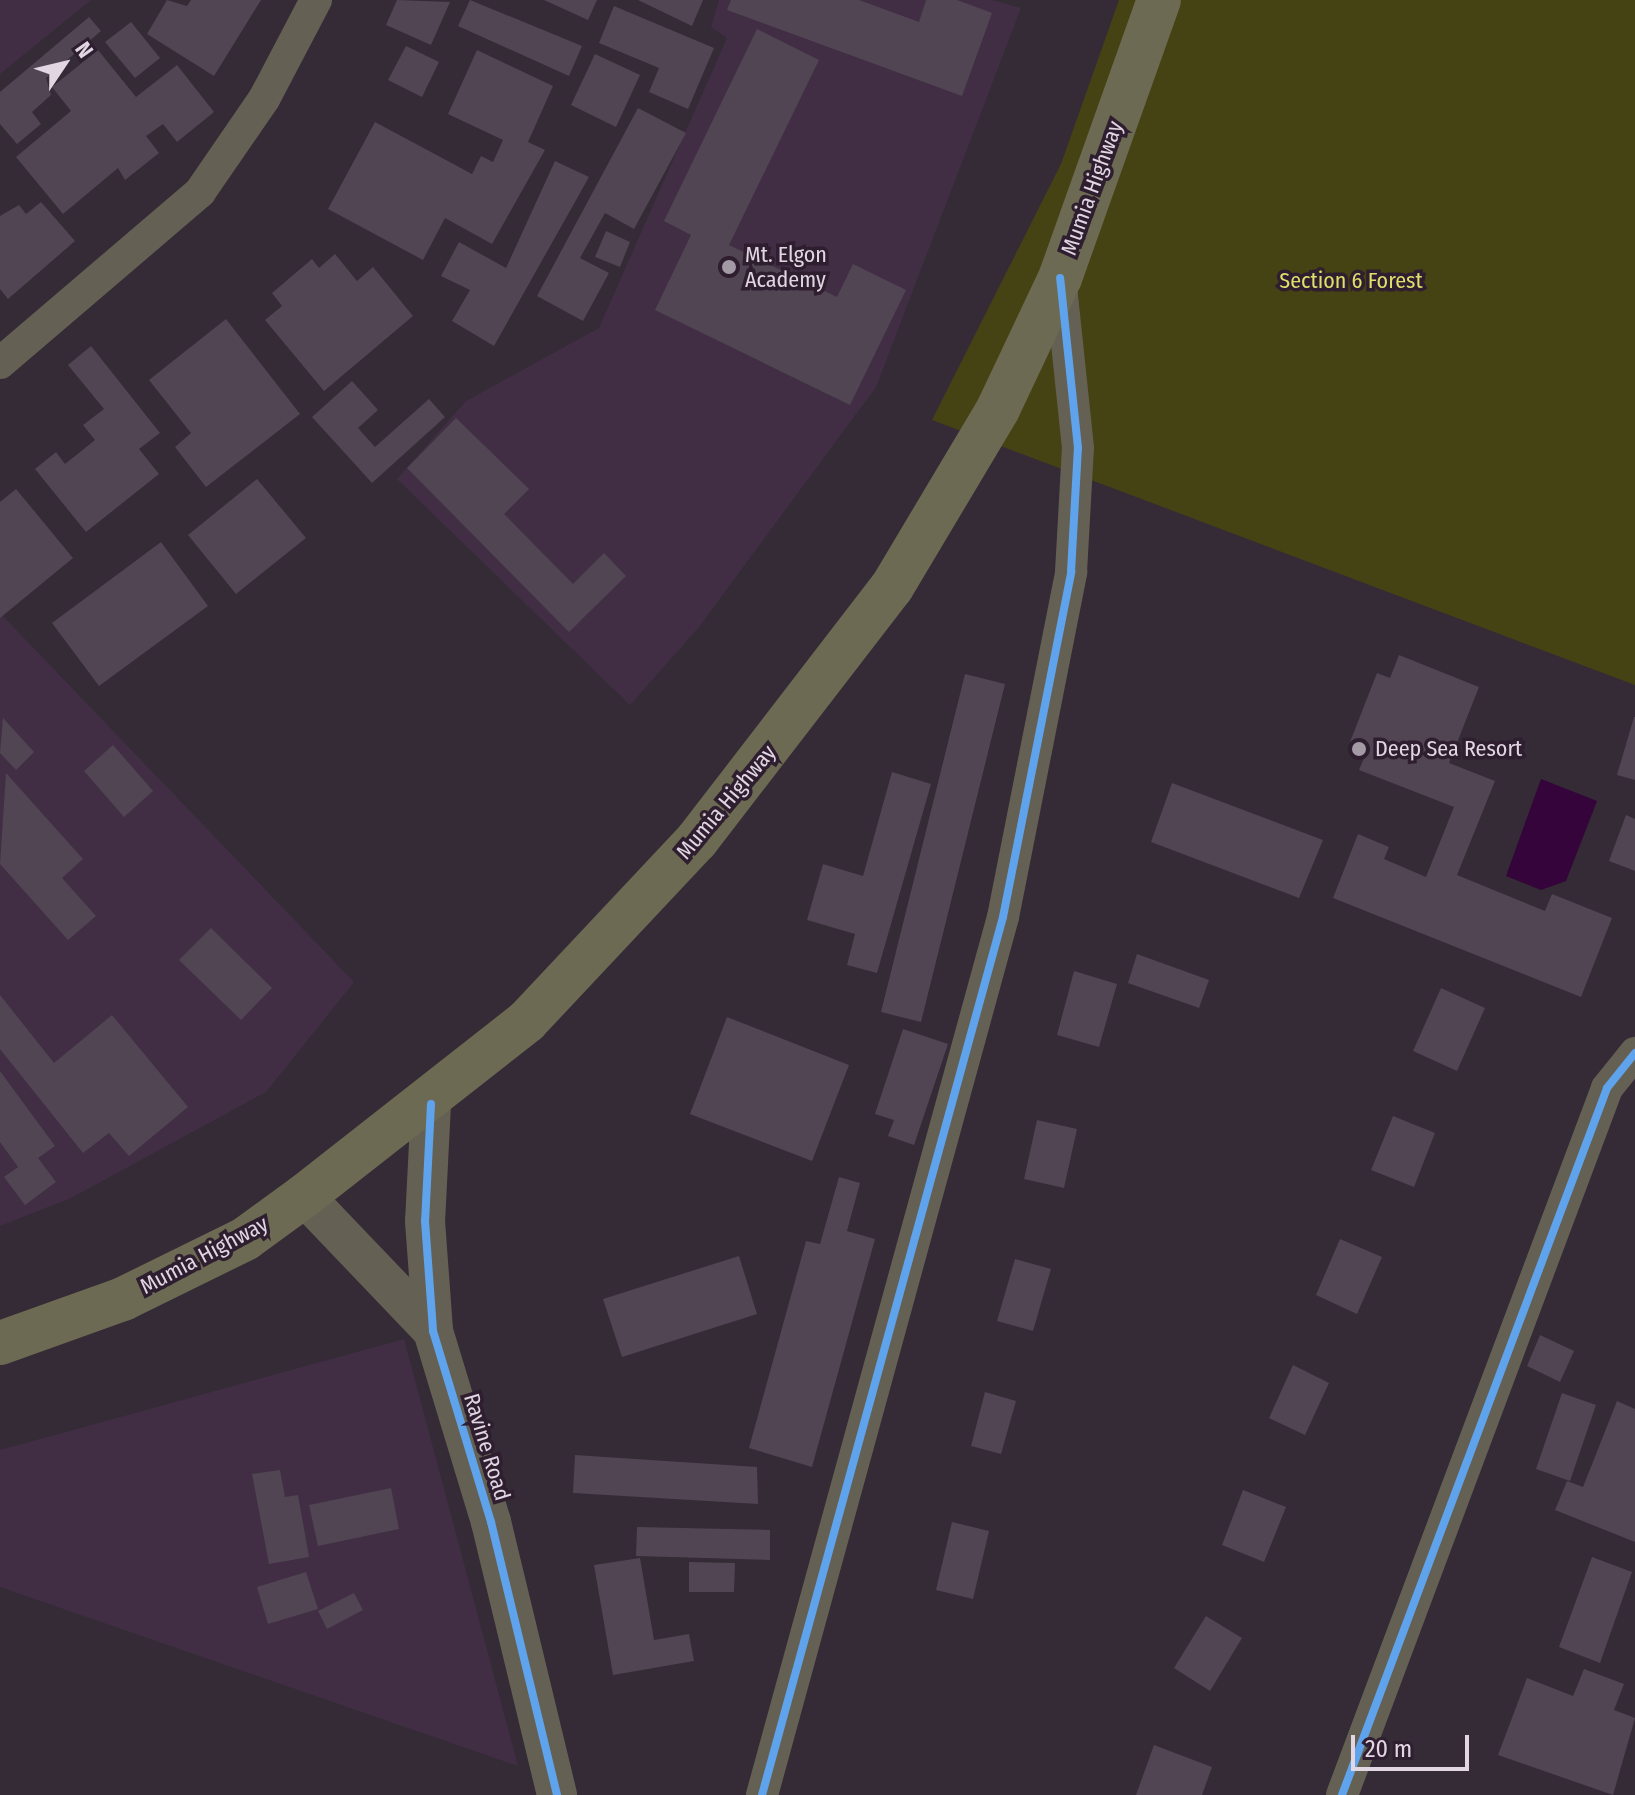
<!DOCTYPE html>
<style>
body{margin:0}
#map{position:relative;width:1635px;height:1795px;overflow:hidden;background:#342b36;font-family:"Fira Sans Condensed",sans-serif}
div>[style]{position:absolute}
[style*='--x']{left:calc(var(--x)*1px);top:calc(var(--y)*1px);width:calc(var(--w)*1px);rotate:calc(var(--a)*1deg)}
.built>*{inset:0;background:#412e44}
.green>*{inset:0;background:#454313}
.water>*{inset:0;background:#34043a}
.building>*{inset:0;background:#514453}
.minor>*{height:32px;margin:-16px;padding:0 16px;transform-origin:16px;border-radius:16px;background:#646154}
.tertiary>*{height:40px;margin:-20px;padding:0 20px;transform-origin:20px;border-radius:20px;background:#646154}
.trunk>*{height:44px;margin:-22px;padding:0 22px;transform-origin:22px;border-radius:22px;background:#6c6a53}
.cycleway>*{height:8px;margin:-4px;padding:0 4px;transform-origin:4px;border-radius:4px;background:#60a3ed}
.dots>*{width:22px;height:22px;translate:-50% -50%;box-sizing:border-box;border:4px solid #2e1e30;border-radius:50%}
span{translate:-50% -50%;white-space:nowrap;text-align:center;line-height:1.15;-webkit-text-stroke:7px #2e1e30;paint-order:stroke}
.street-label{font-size:22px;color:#e1d6e2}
.poi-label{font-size:22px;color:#e1d6e2}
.left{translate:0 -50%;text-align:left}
.park-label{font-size:22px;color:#e0df6a}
.north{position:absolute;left:24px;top:24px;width:80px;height:80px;-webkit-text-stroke:6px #2e1e30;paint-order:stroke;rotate:55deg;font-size:22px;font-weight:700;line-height:32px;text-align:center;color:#e1d6e2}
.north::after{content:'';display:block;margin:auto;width:28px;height:36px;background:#e1d6e2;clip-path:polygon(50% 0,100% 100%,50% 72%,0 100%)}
.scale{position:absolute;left:1351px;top:1735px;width:118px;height:36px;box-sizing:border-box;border:4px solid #e1d6e2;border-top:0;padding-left:10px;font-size:24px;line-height:28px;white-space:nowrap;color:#e1d6e2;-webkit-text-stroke:6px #2e1e30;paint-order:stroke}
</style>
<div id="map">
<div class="built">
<i style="clip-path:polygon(0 0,91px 0,0 74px)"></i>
<i style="clip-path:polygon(719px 0,992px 0,1021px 8px,876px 387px,699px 627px,630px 705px,397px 479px,466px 401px,599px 328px,727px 38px,711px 27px)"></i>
<i style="clip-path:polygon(0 613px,354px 982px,266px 1092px,71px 1198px,0 1226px)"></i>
<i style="clip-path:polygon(404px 1339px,518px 1766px,0 1587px,0 1450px)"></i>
</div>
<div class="green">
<i style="clip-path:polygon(1119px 0,1635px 0,1635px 685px,932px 420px,1061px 164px)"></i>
</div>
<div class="water">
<i style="clip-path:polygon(1541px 779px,1597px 801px,1566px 881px,1541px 890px,1506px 876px)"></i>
</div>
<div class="building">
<i style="clip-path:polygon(167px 0,187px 6px,191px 0,261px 0,214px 76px,147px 34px)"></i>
<i style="clip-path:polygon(397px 0,450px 2px,431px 45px,386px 25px)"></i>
<i style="clip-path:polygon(470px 0,582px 46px,569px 76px,458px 26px)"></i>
<i style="clip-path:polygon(544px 0,597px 0,588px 20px)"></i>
<i style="clip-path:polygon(638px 0,703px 0,692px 26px)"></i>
<i style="clip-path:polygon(731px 0,859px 0,919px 22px,926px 0,957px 0,992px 13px,962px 96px,727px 10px)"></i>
<i style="clip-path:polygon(614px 6px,714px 48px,688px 109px,649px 92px,659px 68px,599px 43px)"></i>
<i style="clip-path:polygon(89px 17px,101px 31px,46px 78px,51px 95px,32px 112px,41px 124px,17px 144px,0 124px,0 92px)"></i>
<i style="clip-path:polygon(131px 22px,160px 58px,135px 78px,105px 42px)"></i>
<i style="clip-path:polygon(757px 29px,819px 60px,729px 245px,837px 297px,853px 264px,906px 290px,850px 405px,655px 310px,691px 235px,664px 221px)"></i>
<i style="clip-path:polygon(406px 46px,439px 62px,422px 97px,388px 80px)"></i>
<i style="clip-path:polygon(98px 50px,136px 97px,177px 65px,214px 112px,177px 142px,163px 124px,146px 136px,159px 153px,125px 180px,118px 168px,63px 214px,16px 157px,71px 111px,52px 87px)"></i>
<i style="clip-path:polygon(477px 50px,553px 86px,528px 142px,545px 150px,492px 244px,445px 218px,423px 260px,328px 209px,375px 122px,472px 174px,481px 156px,493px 162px,503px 140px,448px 114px)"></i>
<i style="clip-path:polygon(595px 54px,640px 75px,616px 127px,571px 105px)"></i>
<i style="clip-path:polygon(638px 108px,686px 133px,634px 229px,605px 213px,580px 258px,609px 273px,583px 321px,537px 296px)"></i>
<i style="clip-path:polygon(555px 161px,589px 177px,494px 346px,452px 321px,470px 290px,441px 276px,459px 242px,506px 268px)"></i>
<i style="clip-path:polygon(41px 202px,75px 241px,8px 299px,0 289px,0 216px,19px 205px,26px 214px)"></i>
<i style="clip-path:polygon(606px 231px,630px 242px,620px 267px,595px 257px)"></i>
<i style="clip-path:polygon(335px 254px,357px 281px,373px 267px,413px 316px,324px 391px,265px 320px,282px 306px,272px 293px,312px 259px,319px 268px)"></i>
<i style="clip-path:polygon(226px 319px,300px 414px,206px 487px,175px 447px,191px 433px,149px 380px)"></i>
<i style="clip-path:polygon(91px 346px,160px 433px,139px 449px,159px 474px,86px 532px,35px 469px,56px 452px,65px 464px,95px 440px,83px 425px,104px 409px,68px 365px)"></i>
<i style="clip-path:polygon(352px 381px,378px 410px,358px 428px,375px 447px,429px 399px,445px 417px,372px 483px,312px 417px)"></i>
<i style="clip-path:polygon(456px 418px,529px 489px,504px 514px,573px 584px,604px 553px,626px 576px,569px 632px,407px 468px)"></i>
<i style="clip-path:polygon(257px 479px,306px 538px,236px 594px,188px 535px)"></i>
<i style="clip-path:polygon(16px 489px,73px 558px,0 618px,0 502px)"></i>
<i style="clip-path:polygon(161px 542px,208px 606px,99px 686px,52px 623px)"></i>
<i style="clip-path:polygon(1399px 655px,1479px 687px,1449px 763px,1495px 781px,1457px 875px,1545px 911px,1552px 894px,1612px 918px,1581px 997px,1333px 898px,1358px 834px,1389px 847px,1384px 859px,1426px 877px,1454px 807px,1359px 770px,1368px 749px,1350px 742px,1377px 673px,1390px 678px)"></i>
<i style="clip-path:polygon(965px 674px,1005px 684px,921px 1022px,881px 1012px)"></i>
<i style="clip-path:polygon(1634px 717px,1635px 717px,1635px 780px,1617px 775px)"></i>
<i style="clip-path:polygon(3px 718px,34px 752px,16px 770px,0 753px)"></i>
<i style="clip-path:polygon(113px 745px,153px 791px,124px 817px,84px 771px)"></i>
<i style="clip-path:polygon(892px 772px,931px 784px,877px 973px,847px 965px,855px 934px,807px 920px,823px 864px,863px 876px)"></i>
<i style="clip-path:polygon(6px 773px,83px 859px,62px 878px,96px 916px,68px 940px,0 864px)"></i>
<i style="clip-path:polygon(1172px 783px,1323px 840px,1299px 898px,1151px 842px)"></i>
<i style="clip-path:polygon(1626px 815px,1635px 819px,1635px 871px,1609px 861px)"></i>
<i style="clip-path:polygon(211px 928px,272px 988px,241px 1020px,179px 960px)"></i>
<i style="clip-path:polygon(1137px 954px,1209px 980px,1199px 1008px,1128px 983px)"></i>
<i style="clip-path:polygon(1074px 971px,1117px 984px,1099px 1047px,1057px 1035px)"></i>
<i style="clip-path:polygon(1441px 988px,1485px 1008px,1457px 1071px,1413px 1051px)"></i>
<i style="clip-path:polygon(0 995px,54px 1063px,112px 1015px,188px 1107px,129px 1156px,109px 1133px,83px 1153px,0 1049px)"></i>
<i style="clip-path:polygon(727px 1017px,849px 1065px,812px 1161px,690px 1114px)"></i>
<i style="clip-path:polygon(903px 1029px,948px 1044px,914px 1145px,888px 1136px,894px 1120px,875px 1114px)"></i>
<i style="clip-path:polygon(0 1071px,55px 1146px,38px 1158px,56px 1182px,25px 1205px,4px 1177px,18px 1167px,0 1142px)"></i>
<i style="clip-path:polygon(1393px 1116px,1435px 1133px,1414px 1187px,1371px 1170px)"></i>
<i style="clip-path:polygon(1037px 1120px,1077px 1129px,1064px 1188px,1024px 1179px)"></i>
<i style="clip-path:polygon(839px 1177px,860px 1183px,847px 1231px,875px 1239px,812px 1467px,749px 1448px,806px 1241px,820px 1244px)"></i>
<i style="clip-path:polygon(1340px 1239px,1382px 1257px,1357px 1314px,1316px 1295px)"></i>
<i style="clip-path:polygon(739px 1256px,757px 1314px,622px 1357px,603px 1299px)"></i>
<i style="clip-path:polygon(1015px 1259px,1051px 1269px,1033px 1331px,997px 1321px)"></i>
<i style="clip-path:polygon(1540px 1335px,1574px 1351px,1560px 1382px,1527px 1366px)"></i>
<i style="clip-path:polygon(1293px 1365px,1329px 1383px,1305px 1435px,1269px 1418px)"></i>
<i style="clip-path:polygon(985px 1392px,1016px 1401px,1001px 1454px,971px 1446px)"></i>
<i style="clip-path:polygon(1562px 1393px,1596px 1405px,1570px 1481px,1536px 1469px)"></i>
<i style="clip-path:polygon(1617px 1401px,1635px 1409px,1635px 1542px,1555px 1510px,1567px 1481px,1583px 1487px)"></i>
<i style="clip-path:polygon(575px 1455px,757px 1467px,758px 1504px,573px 1493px)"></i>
<i style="clip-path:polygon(280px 1470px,285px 1497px,298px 1495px,309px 1557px,269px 1564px,252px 1474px)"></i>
<i style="clip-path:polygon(391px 1488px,399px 1529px,318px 1546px,309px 1505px)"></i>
<i style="clip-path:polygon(1243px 1490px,1286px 1507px,1264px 1562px,1222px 1545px)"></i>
<i style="clip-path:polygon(952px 1522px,989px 1531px,973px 1599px,936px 1590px)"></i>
<i style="clip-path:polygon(637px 1527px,770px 1530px,770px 1560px,636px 1556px)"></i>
<i style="clip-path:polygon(1592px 1557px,1632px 1572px,1600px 1663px,1559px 1647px)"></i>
<i style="clip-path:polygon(640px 1558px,654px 1640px,689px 1634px,694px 1661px,613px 1675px,594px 1565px)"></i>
<i style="clip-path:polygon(689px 1562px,735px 1563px,734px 1592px,689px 1592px)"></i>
<i style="clip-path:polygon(306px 1572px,318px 1609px,268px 1624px,257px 1587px)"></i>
<i style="clip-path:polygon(354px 1593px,363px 1610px,327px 1629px,318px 1611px)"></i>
<i style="clip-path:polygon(1206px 1616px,1242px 1638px,1210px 1691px,1174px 1668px)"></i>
<i style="clip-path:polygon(1584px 1669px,1624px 1684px,1614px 1710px,1635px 1718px,1613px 1795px,1498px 1755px,1527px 1678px,1573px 1696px)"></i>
<i style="clip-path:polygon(1154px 1745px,1212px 1767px,1202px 1795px,1136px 1795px)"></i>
</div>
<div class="minor">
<i style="--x:0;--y:363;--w:263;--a:-40.5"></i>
<i style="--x:200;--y:192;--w:113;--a:-55.5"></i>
<i style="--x:264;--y:99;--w:112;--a:-62.3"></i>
<i style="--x:762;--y:1795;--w:910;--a:-74.65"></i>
<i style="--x:1003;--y:917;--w:352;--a:-78.8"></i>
<i style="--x:1071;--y:572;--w:124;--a:-86.8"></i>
<i style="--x:1078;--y:448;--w:171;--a:-96"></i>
<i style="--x:1342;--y:1795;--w:755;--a:-69.45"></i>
<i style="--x:1607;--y:1088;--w:45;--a:-51.3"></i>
</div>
<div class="tertiary">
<i style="--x:431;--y:1104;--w:117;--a:92.9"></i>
<i style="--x:425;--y:1221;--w:110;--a:85.8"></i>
<i style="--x:433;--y:1331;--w:200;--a:73.1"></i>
<i style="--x:491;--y:1522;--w:281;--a:76.4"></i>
<i style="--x:304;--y:1196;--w:187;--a:46.3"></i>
</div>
<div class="trunk">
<i style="--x:0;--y:1343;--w:131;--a:-19.7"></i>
<i style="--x:123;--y:1299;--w:136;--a:-26.2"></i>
<i style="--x:245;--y:1239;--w:73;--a:-36.1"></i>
<i style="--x:304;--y:1196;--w:283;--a:-38.1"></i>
<i style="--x:527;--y:1021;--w:248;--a:-46.8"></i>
<i style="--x:697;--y:840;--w:319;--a:-52.4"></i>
<i style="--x:892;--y:587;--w:207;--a:-59.2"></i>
<i style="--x:998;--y:409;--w:145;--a:-64.7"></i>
<i style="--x:1060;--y:278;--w:295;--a:-70.4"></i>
</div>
<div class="cycleway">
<i style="--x:431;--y:1104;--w:117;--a:92.9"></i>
<i style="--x:425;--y:1221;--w:110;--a:85.8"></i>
<i style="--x:433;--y:1331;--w:200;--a:73.1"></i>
<i style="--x:491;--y:1522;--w:281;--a:76.4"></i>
<i style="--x:762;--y:1795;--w:910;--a:-74.65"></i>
<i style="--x:1003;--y:917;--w:352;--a:-78.8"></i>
<i style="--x:1071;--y:572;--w:124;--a:-86.8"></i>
<i style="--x:1078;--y:448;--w:171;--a:-96"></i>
<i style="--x:1342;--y:1795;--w:755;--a:-69.45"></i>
<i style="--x:1607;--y:1088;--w:45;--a:-51.3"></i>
</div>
<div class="dots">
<i style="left:729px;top:267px;background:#a49aa6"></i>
<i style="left:1359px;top:749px;background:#a49aa6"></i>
</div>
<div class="street-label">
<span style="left:1092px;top:188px;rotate:-70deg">Mumia Highway</span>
<span style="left:726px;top:802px;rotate:-50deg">Mumia Highway</span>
<span style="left:204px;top:1255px;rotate:-28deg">Mumia Highway</span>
<span style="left:487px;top:1447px;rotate:73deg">Ravine Road</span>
</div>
<div class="poi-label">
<span class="left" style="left:745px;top:267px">Mt. Elgon<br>Academy</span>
<span class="left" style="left:1375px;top:749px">Deep Sea Resort</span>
</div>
<div class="park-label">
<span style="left:1351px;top:281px">Section 6 Forest</span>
</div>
<div class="north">N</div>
<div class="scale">20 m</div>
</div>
